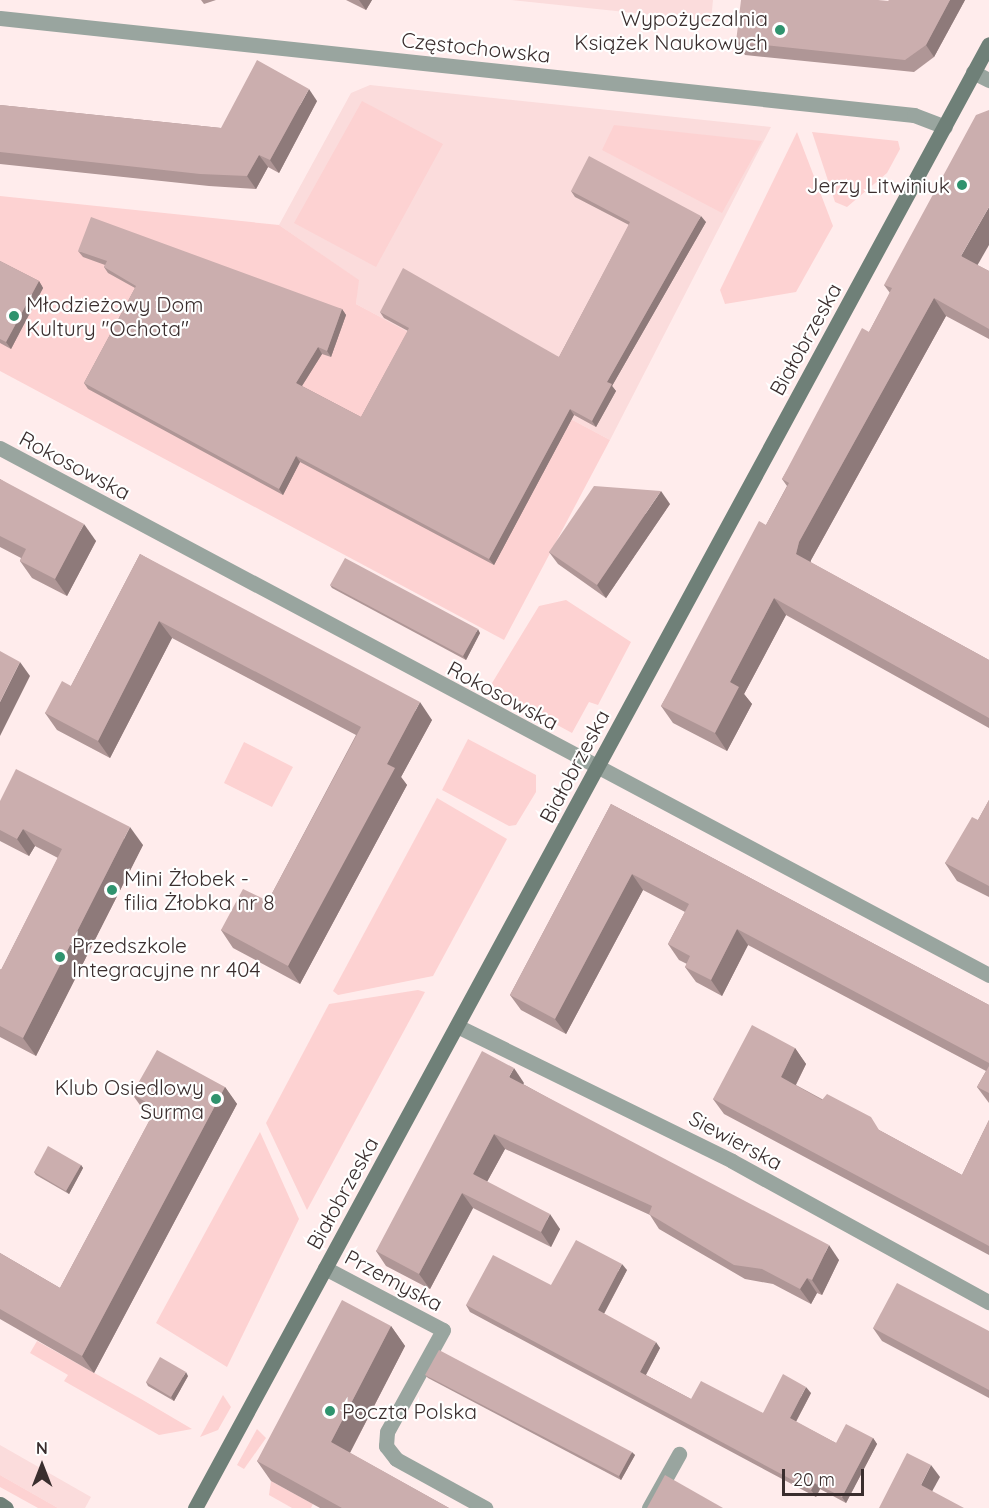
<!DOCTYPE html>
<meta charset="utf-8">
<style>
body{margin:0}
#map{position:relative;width:989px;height:1508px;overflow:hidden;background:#ffecec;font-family:Quicksand,sans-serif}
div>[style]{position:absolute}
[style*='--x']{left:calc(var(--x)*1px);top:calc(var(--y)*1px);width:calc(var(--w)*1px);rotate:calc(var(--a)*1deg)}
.built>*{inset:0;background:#fbdcdc}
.green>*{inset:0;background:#fdd2d2}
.street>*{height:15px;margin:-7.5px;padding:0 7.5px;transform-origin:7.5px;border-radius:7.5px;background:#99a59f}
.secondary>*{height:15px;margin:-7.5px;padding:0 7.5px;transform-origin:7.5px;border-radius:7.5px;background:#6f8078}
.wall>*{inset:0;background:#af9696}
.shaded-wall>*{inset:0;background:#8e7a7a}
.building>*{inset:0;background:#cbaeae}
.dots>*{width:16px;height:16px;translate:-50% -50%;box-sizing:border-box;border:3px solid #fff;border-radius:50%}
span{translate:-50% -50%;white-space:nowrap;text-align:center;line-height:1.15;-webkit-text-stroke:4.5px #fff;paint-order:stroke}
.poi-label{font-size:21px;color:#3a2e2e}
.right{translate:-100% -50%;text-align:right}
.left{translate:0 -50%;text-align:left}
.street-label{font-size:21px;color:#3a2e2e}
.north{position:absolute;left:12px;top:1436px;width:60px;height:60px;-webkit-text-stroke:4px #fff;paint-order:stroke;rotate:0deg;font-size:16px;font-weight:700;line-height:24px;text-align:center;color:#3a2e2e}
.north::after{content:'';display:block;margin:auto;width:21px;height:27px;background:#3a2e2e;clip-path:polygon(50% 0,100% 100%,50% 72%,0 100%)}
.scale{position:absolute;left:782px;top:1469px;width:82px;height:27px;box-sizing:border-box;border:3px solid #3a2e2e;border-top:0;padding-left:8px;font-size:18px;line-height:21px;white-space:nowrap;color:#3a2e2e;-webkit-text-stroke:4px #fff;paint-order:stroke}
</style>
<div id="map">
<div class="built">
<i style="clip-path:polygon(511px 0,713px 0,711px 21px)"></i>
<i style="clip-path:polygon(370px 85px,771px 127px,610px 440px,356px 304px,358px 280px,279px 225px,351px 93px)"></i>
<i style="clip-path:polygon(0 1445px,91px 1497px,85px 1508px,58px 1508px,0 1475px)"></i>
</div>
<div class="green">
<i style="clip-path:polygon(362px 101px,443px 144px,376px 267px,294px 223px)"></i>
<i style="clip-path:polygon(614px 125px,762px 141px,722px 213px,602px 150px)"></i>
<i style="clip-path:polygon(797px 132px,833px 226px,796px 292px,725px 304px,720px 290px)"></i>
<i style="clip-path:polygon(812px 132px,898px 141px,900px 149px,887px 173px,847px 207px,835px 202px)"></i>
<i style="clip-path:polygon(0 196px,279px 225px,359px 280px,356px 304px,610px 440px,504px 640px,0 371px)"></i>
<i style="clip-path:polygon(566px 600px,631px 642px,598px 705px,589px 702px,572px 733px,489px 688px,539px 606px)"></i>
<i style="clip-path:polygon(468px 739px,536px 775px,536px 792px,516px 825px,509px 826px,442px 790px)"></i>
<i style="clip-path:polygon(244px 742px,293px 767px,272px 807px,224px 783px)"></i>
<i style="clip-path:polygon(437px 798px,507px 839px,433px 976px,338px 995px,333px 991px)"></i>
<i style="clip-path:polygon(418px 990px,425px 992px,307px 1210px,266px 1123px,329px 1004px)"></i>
<i style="clip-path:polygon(260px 1132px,299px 1219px,227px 1367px,156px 1323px)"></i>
<i style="clip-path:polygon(37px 1341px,141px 1399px,192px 1429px,159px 1435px,64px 1381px,68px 1375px,30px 1353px)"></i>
<i style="clip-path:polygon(223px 1395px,231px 1407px,218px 1430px,200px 1437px)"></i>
<i style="clip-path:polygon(257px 1429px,266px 1438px,244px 1469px,237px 1465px)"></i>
<i style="clip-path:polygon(0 1475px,58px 1508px,38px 1508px,0 1487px)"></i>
<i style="clip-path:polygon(271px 1481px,313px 1504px,311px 1508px,292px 1508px,269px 1495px)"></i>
</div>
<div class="street">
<i style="--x:0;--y:18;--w:919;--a:6.06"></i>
<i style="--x:914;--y:115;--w:33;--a:21"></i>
<i style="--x:973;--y:72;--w:18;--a:27"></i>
<i style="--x:0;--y:448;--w:1121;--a:28.05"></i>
<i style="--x:457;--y:1026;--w:306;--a:26.1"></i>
<i style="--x:732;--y:1161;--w:293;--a:28.8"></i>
<i style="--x:325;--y:1268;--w:133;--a:27.7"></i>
<i style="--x:443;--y:1330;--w:116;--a:118.8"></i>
<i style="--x:387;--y:1432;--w:14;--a:94"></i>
<i style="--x:386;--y:1446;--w:16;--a:52"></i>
<i style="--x:396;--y:1459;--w:102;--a:28.8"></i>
<i style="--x:649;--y:1508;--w:62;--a:-60.9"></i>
</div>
<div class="secondary">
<i style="--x:0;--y:1504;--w:7;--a:34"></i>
<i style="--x:195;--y:1508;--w:1665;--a:-61.53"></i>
</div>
<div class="wall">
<i style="clip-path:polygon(201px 0,216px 0,204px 4px)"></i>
<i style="clip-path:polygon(346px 0,372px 0,366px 10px)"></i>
<i style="clip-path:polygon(965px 0,934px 57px,914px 72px,745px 55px,736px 42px,888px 1px)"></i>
<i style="clip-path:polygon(317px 101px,279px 173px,268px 167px,256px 189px,209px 186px,0 164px,0 105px,221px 128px)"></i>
<i style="clip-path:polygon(571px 191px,706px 222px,612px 386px,616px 391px,596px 427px,574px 415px,494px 565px,300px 462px,283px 495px,88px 389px,84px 383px,135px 288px,108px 273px,104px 267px,105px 265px,83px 257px,78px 251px,342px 309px,346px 315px,331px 357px,322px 354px,302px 386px,361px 417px,408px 331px,384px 318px,380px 312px,559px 357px,629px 225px,575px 197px)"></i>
<i style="clip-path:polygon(0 261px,39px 281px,43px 288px,11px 349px,0 343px)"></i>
<i style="clip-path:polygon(977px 265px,989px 271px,989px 339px,946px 316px,810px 562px,989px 660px,989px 728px,786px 615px,744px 694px,752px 704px,727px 751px,673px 723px,661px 706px,766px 525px,787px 486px,782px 479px,869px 332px,890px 293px,884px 285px)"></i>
<i style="clip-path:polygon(0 479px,96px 541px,67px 596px,32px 578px,20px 561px,21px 558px,0 547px)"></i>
<i style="clip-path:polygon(670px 504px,606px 598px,558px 564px,549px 552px)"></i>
<i style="clip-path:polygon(140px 554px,432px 720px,401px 777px,407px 785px,300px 984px,233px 948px,221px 930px,268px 901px,356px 735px,172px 638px,110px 758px,57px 730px,45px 713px,71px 686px)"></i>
<i style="clip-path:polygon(330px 585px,480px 633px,466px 660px,332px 588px)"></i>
<i style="clip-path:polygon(989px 800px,989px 897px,957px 881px,945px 863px,978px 820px)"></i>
<i style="clip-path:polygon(0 801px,143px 845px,36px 1056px,0 1037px,0 969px,1px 970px,58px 858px,35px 846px,29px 856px,0 841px)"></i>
<i style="clip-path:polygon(611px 804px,989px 1005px,989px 1103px,977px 1087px,986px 1071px,748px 945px,722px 996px,696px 982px,685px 967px,687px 964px,679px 960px,668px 944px,685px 912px,643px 890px,566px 1034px,521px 1010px,510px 995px)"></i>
<i style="clip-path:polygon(795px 1048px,806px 1064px,796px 1085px,962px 1175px,989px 1120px,989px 1255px,724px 1114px,713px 1099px)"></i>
<i style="clip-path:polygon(524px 1083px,523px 1084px,839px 1260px,822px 1295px,817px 1293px,811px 1304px,773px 1284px,745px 1279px,659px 1229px,650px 1215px,505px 1149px,487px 1182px,560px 1229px,551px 1247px,473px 1208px,430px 1289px,386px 1266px,376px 1251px)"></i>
<i style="clip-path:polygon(225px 1087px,237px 1104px,94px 1373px,0 1319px,0 1253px,60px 1288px,152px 1116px,145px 1112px,132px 1094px)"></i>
<i style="clip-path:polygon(81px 1165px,83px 1168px,69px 1194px,36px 1175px,34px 1172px)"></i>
<i style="clip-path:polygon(627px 1270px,604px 1314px,660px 1348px,646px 1375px,691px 1399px,763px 1413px,811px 1393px,796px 1422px,836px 1443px,873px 1438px,877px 1444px,846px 1503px,820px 1489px,816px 1497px,470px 1312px,466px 1305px,551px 1285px)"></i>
<i style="clip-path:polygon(391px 1326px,405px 1346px,350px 1453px,449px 1508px,320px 1508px,271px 1481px,257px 1461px)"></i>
<i style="clip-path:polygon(873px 1328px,989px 1331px,989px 1398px,882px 1341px)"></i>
<i style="clip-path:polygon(425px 1375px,635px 1455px,621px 1480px,428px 1378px)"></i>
<i style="clip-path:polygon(188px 1376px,174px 1401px,148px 1386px,146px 1382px)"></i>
</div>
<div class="shaded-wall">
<i style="clip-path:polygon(359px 0,372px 0,366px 10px)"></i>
<i style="clip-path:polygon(950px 0,965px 0,934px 57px,926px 45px)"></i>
<i style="clip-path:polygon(309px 89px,317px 101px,279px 173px,270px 160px)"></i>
<i style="clip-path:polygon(259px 155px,268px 167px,256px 189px,247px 176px)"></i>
<i style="clip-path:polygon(989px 207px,989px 245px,973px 273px,961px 256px)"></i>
<i style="clip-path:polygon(701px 216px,706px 222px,612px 386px,616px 391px,596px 427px,592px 421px,607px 382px)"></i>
<i style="clip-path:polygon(39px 281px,43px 288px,11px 349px,6px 342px)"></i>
<i style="clip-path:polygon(934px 298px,946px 316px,811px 560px,809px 572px,796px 554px,799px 542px)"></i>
<i style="clip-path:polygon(342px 309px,346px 315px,331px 357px,327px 351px)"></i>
<i style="clip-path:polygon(318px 347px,322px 354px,300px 389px,296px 383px)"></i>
<i style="clip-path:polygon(570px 409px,574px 415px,494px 565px,489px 559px)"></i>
<i style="clip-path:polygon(296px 456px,300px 462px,283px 495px,279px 489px)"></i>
<i style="clip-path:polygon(661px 491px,670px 504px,606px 598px,597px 585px)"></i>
<i style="clip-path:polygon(84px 524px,96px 541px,67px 596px,55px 579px)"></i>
<i style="clip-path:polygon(774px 598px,786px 615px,744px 694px,752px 704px,727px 751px,715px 733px,730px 682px)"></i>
<i style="clip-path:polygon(159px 621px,172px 638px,110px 758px,98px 741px)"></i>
<i style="clip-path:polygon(478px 629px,480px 633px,466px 660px,463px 656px)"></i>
<i style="clip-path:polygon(20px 662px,30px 676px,0 736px,0 702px)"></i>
<i style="clip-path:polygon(420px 702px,432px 720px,401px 777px,407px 785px,300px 984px,288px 966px,387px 764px)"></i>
<i style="clip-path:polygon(130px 827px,143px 845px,36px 1056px,23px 1038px)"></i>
<i style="clip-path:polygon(23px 829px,35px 846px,29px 856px,17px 839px)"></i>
<i style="clip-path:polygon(632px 874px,643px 890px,566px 1034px,555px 1019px)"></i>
<i style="clip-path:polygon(737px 929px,748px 945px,722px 996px,711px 980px)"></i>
<i style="clip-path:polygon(795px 1048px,806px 1064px,792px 1092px,781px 1077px)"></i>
<i style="clip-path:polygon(514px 1068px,524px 1083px,519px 1092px,509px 1077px)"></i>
<i style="clip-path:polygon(225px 1087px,237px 1104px,94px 1373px,82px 1356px)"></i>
<i style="clip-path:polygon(494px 1134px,505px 1149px,483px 1189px,473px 1174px)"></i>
<i style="clip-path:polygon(81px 1165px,83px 1168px,69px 1194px,66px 1191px)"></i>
<i style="clip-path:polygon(462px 1193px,473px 1208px,430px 1289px,419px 1274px)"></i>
<i style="clip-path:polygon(550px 1214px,560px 1229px,551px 1247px,541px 1232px)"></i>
<i style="clip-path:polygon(829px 1245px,839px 1260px,822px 1295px,812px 1280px)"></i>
<i style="clip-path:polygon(622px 1264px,627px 1270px,602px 1317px,598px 1310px)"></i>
<i style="clip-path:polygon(807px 1278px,817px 1293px,811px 1304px,800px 1289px)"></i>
<i style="clip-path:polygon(391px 1326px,405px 1346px,345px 1462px,331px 1442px)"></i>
<i style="clip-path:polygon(656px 1342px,660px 1348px,644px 1378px,640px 1372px)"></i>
<i style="clip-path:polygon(186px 1372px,188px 1376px,174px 1401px,171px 1397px)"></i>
<i style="clip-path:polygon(806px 1387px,811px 1393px,794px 1425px,790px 1418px)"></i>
<i style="clip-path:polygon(873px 1438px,877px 1444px,846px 1503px,842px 1497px)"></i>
<i style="clip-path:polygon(632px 1452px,635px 1455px,621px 1480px,619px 1476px)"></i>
<i style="clip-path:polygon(931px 1465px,940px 1477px,929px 1497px,921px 1485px)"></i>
<i style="clip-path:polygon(815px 1483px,820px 1489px,816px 1497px,811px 1490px)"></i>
</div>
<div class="building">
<i style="clip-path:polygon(741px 0,878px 0,888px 1px,889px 0,950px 0,926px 45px,905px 60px,736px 42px)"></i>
<i style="clip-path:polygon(257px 60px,309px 89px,270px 160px,259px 155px,247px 176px,200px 174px,0 152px,0 105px,221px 128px)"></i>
<i style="clip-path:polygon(989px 110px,989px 207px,961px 256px,989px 271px,989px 329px,934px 298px,799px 542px,796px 554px,989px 660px,989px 718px,774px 598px,730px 682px,739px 687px,715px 733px,661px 706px,759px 521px,766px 525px,789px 483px,782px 479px,862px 328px,869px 332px,892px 288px,884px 285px,976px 115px)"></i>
<i style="clip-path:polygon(589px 156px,701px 216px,607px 382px,612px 384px,592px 421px,570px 409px,489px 559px,296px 456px,279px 489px,84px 383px,136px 286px,104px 267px,107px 261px,78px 251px,91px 217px,342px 309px,327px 351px,318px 347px,296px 383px,361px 417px,409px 328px,380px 312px,403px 268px,559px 357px,630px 222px,571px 191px)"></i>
<i style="clip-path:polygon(0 261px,39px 281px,6px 342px,0 339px)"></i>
<i style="clip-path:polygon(0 479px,84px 524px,55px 579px,20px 561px,26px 549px,0 536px)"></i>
<i style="clip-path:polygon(594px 486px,661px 491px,597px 585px,549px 552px)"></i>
<i style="clip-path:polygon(140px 554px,420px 702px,387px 764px,395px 768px,288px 966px,221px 930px,243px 889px,268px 901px,361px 727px,159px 621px,98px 741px,45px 713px,62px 681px,71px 686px)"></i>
<i style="clip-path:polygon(345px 558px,478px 629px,463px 656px,330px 585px)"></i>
<i style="clip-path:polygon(0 651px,20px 662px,0 702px)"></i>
<i style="clip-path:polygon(16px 769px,130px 827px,23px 1038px,0 1026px,0 969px,1px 970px,62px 849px,23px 829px,17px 839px,0 830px,0 801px)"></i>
<i style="clip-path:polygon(989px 800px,989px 886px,945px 863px,972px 817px,978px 820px)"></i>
<i style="clip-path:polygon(611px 804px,989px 1005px,989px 1063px,737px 929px,711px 980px,685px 967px,690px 956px,668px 944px,689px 904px,632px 874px,555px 1019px,510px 995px)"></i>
<i style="clip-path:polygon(752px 1025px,795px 1048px,781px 1077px,822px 1100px,827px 1094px,871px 1117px,879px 1130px,962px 1175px,989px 1120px,989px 1246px,713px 1099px)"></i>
<i style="clip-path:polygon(157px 1050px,225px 1087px,82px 1356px,0 1309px,0 1253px,60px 1288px,156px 1108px,132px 1094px)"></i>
<i style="clip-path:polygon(482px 1051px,514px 1068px,509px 1077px,829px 1245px,812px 1280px,807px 1278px,800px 1289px,762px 1269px,734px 1265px,649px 1214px,652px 1206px,494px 1134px,473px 1174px,550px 1214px,541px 1232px,462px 1193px,419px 1274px,376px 1251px)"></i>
<i style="clip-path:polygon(989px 1066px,989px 1093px,977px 1087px)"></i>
<i style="clip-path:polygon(48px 1146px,81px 1165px,66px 1191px,34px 1172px)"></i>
<i style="clip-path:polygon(576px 1240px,622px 1264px,598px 1310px,656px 1342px,640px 1372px,691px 1399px,701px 1381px,763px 1413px,783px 1374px,806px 1387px,790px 1418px,836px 1443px,846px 1424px,873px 1438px,842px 1497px,815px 1483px,811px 1490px,466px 1305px,493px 1255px,551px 1285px)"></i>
<i style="clip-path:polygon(897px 1283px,989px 1331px,989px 1390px,873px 1328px)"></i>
<i style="clip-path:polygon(342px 1300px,391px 1326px,331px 1442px,449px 1508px,342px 1508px,257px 1461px)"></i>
<i style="clip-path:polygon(439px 1350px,632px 1452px,619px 1476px,425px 1375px)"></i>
<i style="clip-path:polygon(160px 1357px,186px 1372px,171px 1397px,146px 1382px)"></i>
<i style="clip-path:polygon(907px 1453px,931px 1465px,921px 1485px,964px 1508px,879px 1508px)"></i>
<i style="clip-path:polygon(665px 1475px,723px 1508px,647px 1508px)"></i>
</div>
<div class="dots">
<i style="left:780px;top:30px;background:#2f936e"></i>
<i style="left:962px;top:185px;background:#2f936e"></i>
<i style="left:14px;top:316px;background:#2f936e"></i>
<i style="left:112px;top:890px;background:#2f936e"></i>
<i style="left:60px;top:957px;background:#2f936e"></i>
<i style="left:216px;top:1099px;background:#2f936e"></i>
<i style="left:330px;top:1411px;background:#2f936e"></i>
</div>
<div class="poi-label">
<span class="right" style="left:768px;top:30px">Wypożyczalnia<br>Książek Naukowych</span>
<span class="right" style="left:950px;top:185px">Jerzy Litwiniuk</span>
<span class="left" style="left:26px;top:316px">Młodzieżowy Dom<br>Kultury "Ochota"</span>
<span class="left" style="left:124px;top:890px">Mini Żłobek -<br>filia Żłobka nr 8</span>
<span class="left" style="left:72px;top:957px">Przedszkole<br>Integracyjne nr 404</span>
<span class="right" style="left:204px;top:1099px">Klub Osiedlowy<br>Surma</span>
<span class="left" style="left:342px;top:1411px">Poczta Polska</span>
</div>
<div class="street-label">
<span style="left:476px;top:47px;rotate:6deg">Częstochowska</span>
<span style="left:805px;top:339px;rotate:-61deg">Białobrzeska</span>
<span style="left:75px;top:465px;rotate:28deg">Rokosowska</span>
<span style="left:503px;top:695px;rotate:28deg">Rokosowska</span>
<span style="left:574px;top:766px;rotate:-62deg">Białobrzeska</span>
<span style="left:736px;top:1140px;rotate:28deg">Siewierska</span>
<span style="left:342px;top:1193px;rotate:-61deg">Białobrzeska</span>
<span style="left:394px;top:1280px;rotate:28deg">Przemyska</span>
</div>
<div class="north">N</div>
<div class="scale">20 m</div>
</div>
